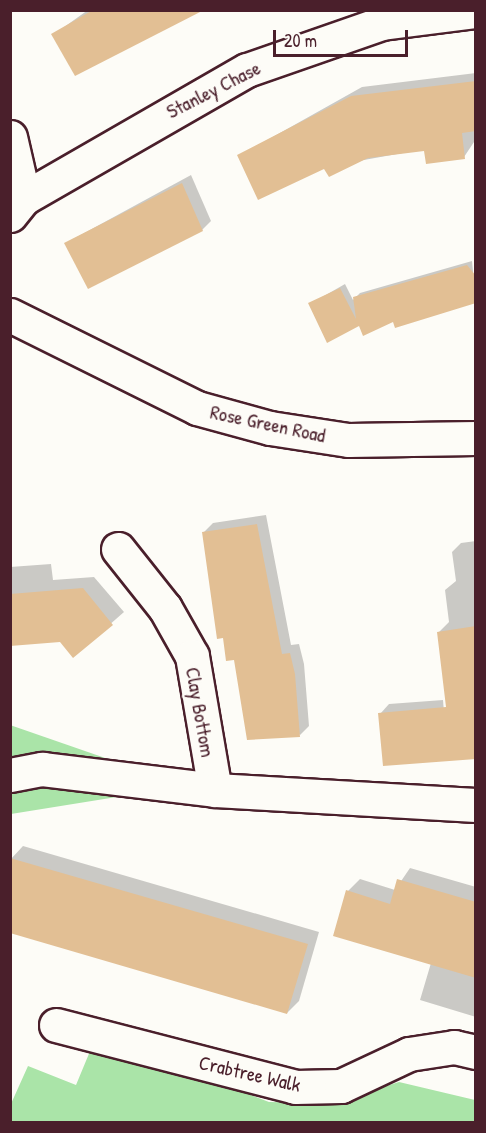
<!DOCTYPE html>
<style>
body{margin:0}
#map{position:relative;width:486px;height:1133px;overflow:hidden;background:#fdfcf7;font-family:"Patrick Hand",sans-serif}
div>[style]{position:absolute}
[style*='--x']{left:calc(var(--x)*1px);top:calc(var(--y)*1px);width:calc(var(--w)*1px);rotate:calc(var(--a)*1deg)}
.green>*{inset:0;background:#aae4a8}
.shadow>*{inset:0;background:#0003}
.building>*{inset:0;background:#e2bf94}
.roads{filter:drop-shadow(2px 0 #4a1f2b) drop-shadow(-2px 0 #4a1f2b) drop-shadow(0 2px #4a1f2b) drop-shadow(0 -2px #4a1f2b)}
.minor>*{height:33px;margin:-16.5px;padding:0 16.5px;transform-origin:16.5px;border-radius:16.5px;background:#fdfcf7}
.tertiary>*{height:33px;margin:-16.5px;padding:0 16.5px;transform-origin:16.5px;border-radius:16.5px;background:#fdfcf7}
span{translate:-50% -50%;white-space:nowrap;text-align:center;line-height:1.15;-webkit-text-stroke:5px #fdfcf7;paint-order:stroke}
.street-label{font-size:20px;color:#4a1f2b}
.frame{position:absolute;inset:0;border:12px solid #4a1f2b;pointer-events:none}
.scale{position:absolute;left:273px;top:30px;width:135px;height:27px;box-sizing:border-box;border:3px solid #4a1f2b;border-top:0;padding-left:8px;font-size:18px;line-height:21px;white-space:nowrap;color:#4a1f2b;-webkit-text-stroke:4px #fdfcf7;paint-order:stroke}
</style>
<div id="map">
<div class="green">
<i style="clip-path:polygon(10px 725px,134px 768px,129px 795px,11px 814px)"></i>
<i style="clip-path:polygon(93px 1044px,153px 1058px,269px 1102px,333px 1103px,399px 1082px,475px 1100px,476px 1122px,11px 1122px,10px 1106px,28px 1066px,76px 1085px)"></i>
</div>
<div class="shadow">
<i style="clip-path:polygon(88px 10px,196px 10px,53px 35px)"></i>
<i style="clip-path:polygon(476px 73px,476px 139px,464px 157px,425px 149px,325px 167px,239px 156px,362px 87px)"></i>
<i style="clip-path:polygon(191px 175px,211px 221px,202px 230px,66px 243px)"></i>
<i style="clip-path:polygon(472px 261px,476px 301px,360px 324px,310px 304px,345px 284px,353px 300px,360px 293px)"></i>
<i style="clip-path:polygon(266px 515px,291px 645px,299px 644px,304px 664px,309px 726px,300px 735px,236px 658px,204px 532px,213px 523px)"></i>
<i style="clip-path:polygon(476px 541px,476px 708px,439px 632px,449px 622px,445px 590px,456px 581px,452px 552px,461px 543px)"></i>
<i style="clip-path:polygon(51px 564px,53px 580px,94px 577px,124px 612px,74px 656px,61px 640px,10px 644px,10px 567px)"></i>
<i style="clip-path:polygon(443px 700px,447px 751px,380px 714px,389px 704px)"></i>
<i style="clip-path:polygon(23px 846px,319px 932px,299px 1001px,287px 1013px,10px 860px)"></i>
<i style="clip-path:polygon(410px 868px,476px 887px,476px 1017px,420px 1000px,431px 963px,348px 891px,360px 879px,395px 890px)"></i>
</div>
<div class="building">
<i style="clip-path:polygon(93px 10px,204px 10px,75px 76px,51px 34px)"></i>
<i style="clip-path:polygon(476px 81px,476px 131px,462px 133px,465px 159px,426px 164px,424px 151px,368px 158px,329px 177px,324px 169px,258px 200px,237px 155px,351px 96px)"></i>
<i style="clip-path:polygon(182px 183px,203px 231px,88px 289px,64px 243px)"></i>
<i style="clip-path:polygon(467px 265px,476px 276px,476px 303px,395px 328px,393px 322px,363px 336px,359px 326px,327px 343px,308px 303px,340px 288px,356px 319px,353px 297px)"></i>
<i style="clip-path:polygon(257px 524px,282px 654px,290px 653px,295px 674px,300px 737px,247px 740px,234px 660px,226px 661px,223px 638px,217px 639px,202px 532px)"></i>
<i style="clip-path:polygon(83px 588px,113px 625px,73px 658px,60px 642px,10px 646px,10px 594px)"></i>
<i style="clip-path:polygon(476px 626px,476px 759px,383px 766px,378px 713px,446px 707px,437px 632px)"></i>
<i style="clip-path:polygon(10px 858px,308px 944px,287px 1014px,10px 933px)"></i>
<i style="clip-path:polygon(397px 879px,476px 902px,476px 978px,333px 936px,346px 890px,390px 904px)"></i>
</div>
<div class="roads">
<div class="minor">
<i style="--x:10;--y:137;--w:63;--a:77.1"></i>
<i style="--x:10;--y:215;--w:22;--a:-51"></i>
<i style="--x:24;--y:198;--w:257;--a:-29.9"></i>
<i style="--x:247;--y:70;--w:143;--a:-19.2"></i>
<i style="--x:382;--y:23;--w:95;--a:-7.3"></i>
<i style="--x:118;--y:549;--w:75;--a:51.5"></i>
<i style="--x:165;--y:608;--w:55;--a:60.6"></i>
<i style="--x:192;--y:656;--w:136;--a:80.3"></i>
<i style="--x:10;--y:775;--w:33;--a:-11"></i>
<i style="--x:42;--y:769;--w:174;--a:6.9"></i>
<i style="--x:215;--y:790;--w:261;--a:3.3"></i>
<i style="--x:56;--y:1025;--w:247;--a:14.5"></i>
<i style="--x:295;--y:1087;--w:46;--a:-1.2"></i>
<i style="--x:341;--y:1086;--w:75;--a:-25.2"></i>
<i style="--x:409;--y:1054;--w:46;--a:-8.8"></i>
<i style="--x:454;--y:1047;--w:23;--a:13"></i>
</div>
<div class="tertiary">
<i style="--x:10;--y:315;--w:209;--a:26.4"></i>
<i style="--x:197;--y:408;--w:76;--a:15.3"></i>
<i style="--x:270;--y:428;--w:79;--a:8.7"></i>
<i style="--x:348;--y:440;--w:128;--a:-0.9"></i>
</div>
</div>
<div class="street-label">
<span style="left:213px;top:89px;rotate:-27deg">Stanley Chase</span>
<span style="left:268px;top:423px;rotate:12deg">Rose Green Road</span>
<span style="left:201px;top:712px;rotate:80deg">Clay Bottom</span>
<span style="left:250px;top:1073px;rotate:13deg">Crabtree Walk</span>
</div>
<div class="frame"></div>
<div class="scale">20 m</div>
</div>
